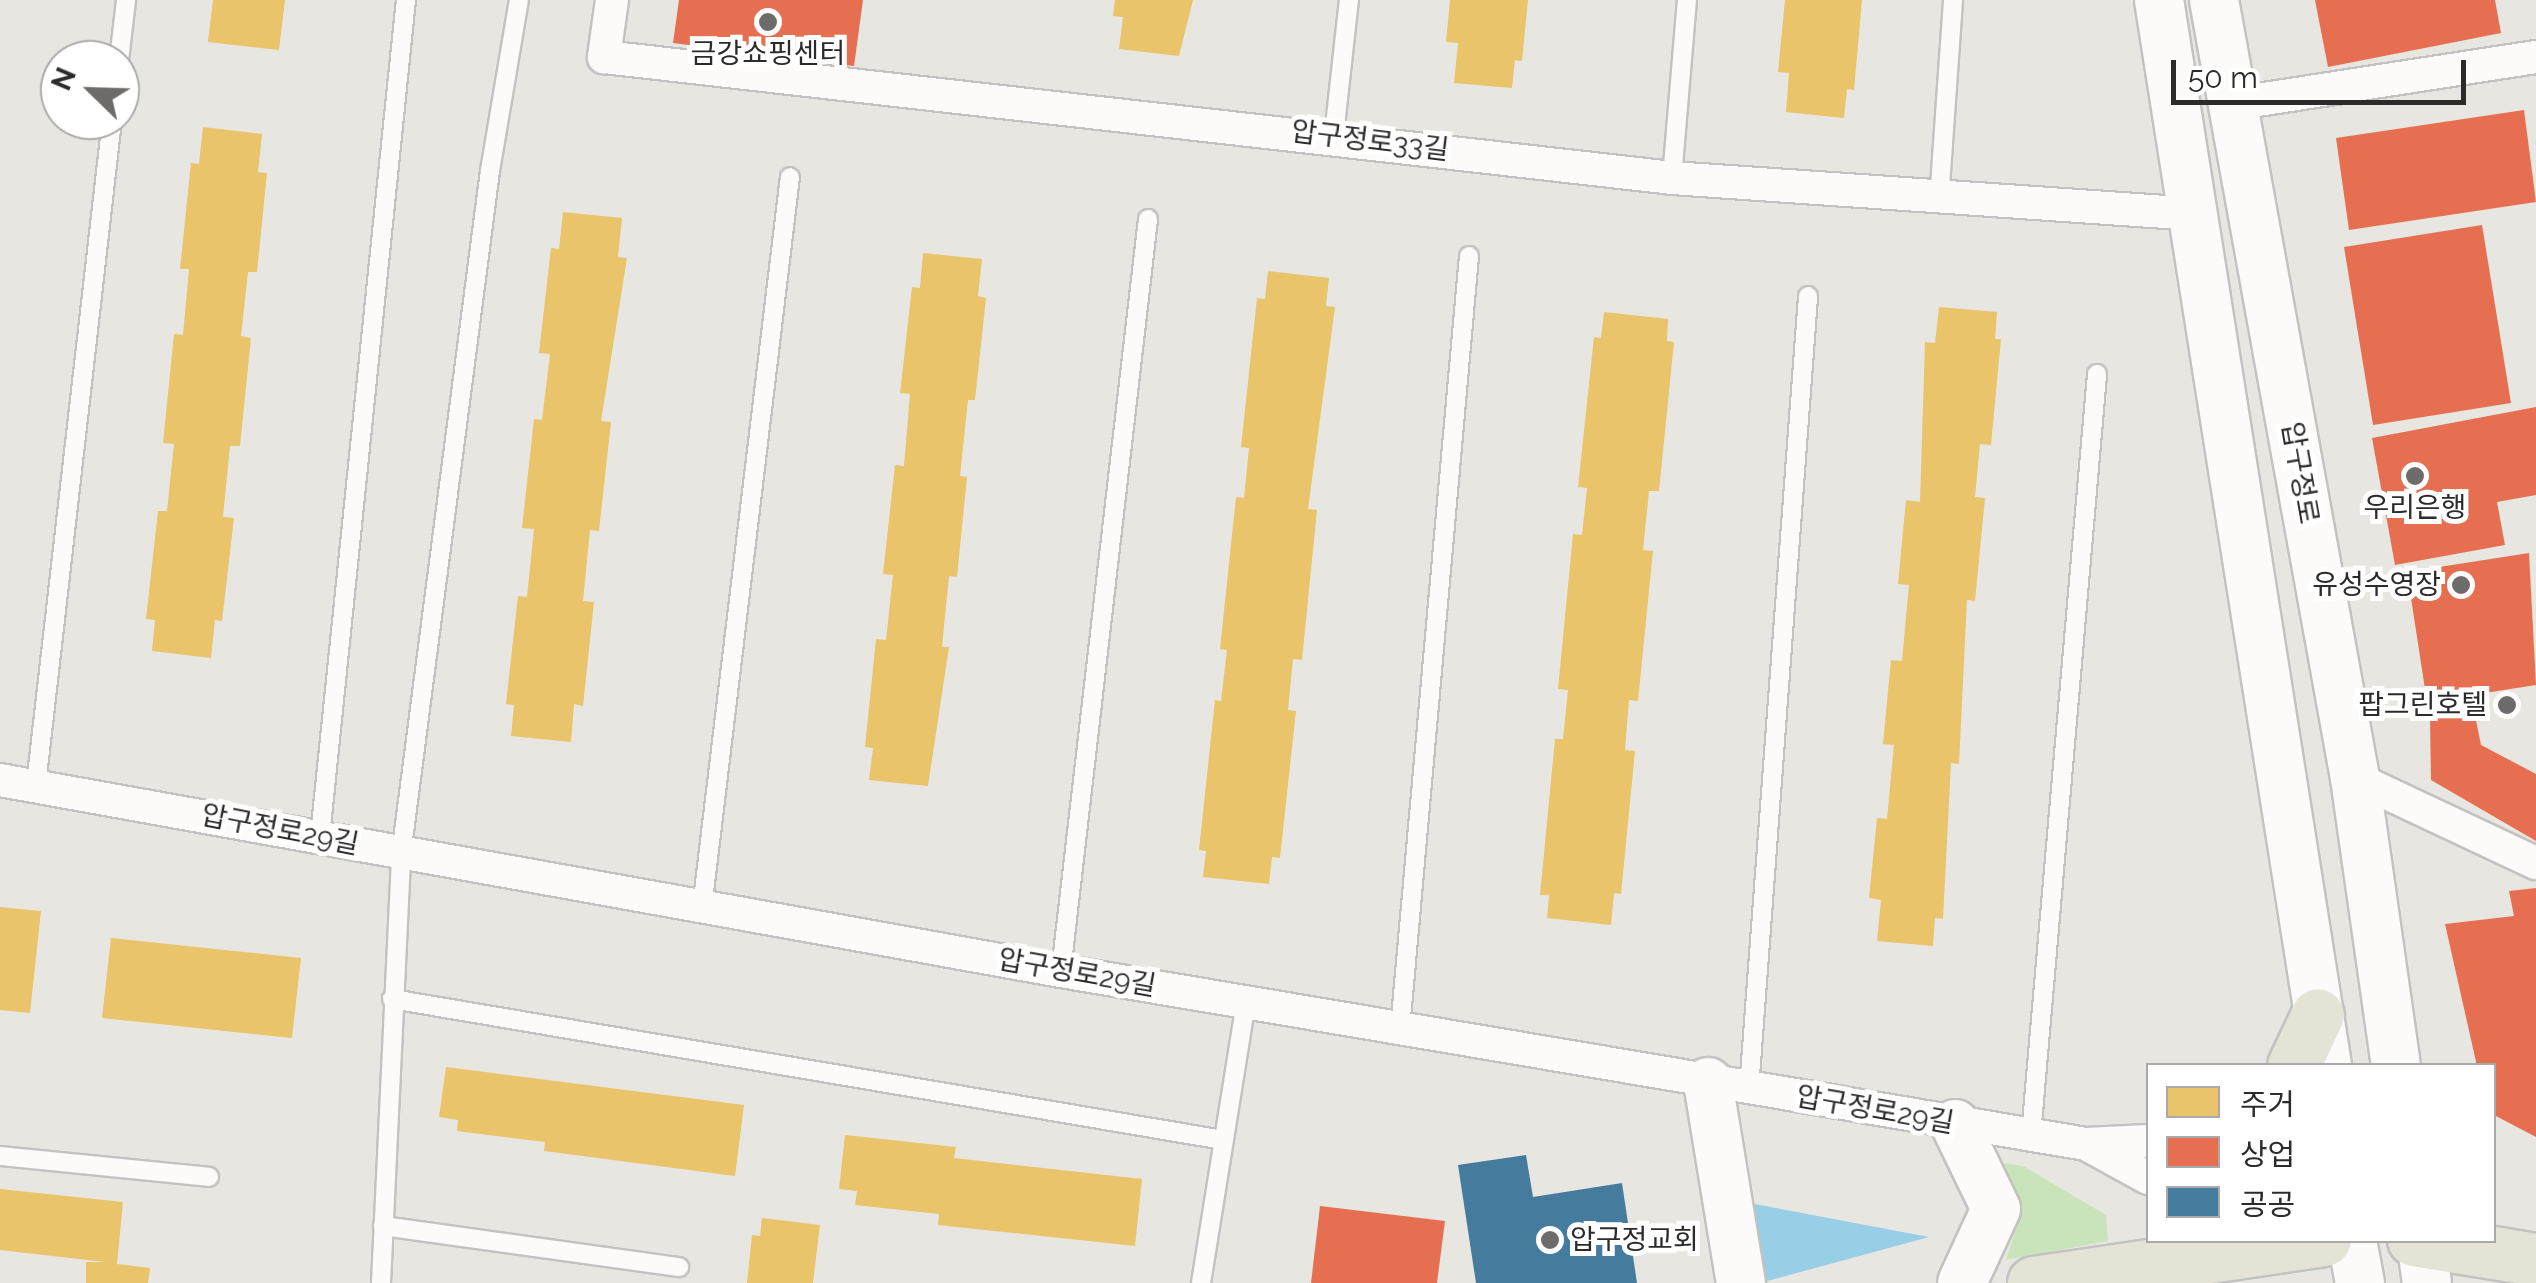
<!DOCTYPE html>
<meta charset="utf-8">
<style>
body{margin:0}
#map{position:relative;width:2536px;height:1283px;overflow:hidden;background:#e8e6e0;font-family:Raleway,"Noto Sans KR",sans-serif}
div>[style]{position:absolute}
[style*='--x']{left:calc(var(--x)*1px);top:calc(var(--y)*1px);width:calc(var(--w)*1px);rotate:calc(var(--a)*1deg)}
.green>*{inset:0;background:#c9e3bb}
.water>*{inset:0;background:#98cee6}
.homes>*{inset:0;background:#e9c46a}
.shops>*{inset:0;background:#e76f51}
.public>*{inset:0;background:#457b9d}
.roads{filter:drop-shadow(2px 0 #c2c2c1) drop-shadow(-2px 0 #c2c2c1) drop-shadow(0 2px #c2c2c1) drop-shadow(0 -2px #c2c2c1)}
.lane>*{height:18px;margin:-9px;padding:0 9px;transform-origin:9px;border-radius:9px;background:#fcfbfa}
.street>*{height:32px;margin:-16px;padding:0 16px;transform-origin:16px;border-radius:16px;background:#fcfbfa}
.secondary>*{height:48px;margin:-24px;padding:0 24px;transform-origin:24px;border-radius:24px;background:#fcfbfa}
.primary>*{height:52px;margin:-26px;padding:0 26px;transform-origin:26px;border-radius:26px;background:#e5e3d5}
.dots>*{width:28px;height:28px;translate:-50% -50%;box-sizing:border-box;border:5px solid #fff;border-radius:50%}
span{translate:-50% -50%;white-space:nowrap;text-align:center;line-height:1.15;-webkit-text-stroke:10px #fff;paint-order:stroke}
.poi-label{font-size:28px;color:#2b2b2b}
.right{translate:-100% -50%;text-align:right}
.left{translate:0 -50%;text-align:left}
.street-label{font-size:28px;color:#2b2b2b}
.legend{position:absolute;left:2146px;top:1063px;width:350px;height:180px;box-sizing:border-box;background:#fff;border:2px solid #aaa;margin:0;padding:12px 18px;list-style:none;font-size:30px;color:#2b2b2b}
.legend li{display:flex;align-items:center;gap:20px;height:50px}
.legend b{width:50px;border:2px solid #aaa}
.north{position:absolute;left:40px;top:40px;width:100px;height:100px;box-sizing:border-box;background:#fff;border:2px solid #aaa;border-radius:50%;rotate:293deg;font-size:28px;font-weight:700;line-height:40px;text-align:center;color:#2b2b2b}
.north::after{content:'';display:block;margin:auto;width:35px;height:45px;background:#6d6c6a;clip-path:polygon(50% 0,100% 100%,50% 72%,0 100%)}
.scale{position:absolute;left:2171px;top:60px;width:295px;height:45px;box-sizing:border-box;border:5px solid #2b2b2b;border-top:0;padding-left:12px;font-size:30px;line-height:35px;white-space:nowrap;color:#2b2b2b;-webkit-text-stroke:8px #fff;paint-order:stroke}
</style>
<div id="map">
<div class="green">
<i style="clip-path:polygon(1986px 1161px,2023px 1166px,2106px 1215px,2108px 1241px,2006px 1260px,2019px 1219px)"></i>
</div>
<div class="water">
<i style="clip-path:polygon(1749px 1203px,1929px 1237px,1760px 1283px)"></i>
</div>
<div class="homes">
<i style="clip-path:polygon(213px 0,285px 0,279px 50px,208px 42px)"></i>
<i style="clip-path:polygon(1115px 0,1193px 0,1179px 56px,1119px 49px,1123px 17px,1113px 16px)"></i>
<i style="clip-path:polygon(1450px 0,1528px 0,1522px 61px,1515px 60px,1512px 88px,1454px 83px,1458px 43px,1446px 42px)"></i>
<i style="clip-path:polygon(1785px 0,1862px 0,1854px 90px,1847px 89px,1844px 118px,1786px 112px,1789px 73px,1778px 72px)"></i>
<i style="clip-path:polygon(203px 127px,262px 134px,258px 172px,267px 173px,257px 272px,248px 272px,241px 336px,251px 338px,240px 446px,230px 446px,223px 517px,234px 518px,222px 621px,215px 620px,211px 658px,152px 651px,155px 620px,146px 619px,158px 511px,167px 511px,174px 444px,163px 443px,174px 334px,183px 335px,189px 269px,180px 269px,191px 163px,199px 164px)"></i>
<i style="clip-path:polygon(563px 212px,622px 218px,618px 257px,627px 258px,601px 421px,611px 422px,599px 531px,590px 530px,583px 601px,594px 602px,583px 706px,574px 704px,571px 742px,511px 736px,514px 705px,506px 704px,518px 596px,527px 597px,534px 529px,522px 528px,534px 419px,542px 420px,550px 354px,539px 353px,551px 248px,559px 249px)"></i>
<i style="clip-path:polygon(923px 253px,982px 259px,978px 296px,986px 298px,975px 400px,968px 400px,960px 476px,967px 477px,957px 577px,949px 576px,942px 647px,949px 647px,928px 786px,869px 780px,873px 748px,865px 747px,876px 639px,886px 640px,893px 575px,883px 574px,895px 465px,904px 466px,910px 394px,900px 393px,912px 287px,920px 288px)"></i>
<i style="clip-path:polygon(1268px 271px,1329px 278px,1326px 306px,1335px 307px,1308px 509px,1317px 510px,1302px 660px,1293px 659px,1288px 710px,1296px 711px,1280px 858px,1272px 857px,1269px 884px,1203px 877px,1206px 851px,1199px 850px,1215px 700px,1221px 701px,1227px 650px,1220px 649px,1236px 497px,1244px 498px,1249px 448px,1241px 447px,1257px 298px,1265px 299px)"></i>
<i style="clip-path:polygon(1939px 307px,1997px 312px,1995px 339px,2001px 339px,1991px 445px,1980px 444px,1975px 497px,1985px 498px,1975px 601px,1967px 600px,1959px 764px,1951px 763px,1943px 919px,1935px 918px,1933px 946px,1877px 941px,1881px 900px,1869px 898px,1877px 818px,1887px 819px,1894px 745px,1883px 744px,1891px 660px,1902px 661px,1909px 585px,1898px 584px,1906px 500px,1920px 502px,1925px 342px,1935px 343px)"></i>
<i style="clip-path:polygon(1604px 312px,1668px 319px,1667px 341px,1674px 342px,1659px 491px,1649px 491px,1643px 550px,1653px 551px,1638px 701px,1629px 700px,1625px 750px,1635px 751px,1621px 894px,1614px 893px,1611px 925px,1547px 918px,1549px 895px,1540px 895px,1555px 739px,1563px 739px,1568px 690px,1558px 689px,1573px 534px,1582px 535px,1587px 488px,1578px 487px,1594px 337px,1601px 338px)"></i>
<i style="clip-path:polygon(0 907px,41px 911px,30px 1013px,0 1010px)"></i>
<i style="clip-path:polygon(111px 938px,301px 958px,292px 1038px,102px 1018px)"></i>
<i style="clip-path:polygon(446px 1067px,744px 1105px,735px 1176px,544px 1151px,545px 1142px,457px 1131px,458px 1120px,439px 1117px)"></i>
<i style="clip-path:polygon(845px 1135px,956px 1147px,954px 1158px,1142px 1179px,1135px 1246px,938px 1225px,939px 1214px,855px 1205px,857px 1191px,839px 1189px)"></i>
<i style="clip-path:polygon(0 1189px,123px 1202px,117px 1264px,150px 1268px,148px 1283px,86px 1283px,86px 1262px,105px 1262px,0 1250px)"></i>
<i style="clip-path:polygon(762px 1218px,820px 1225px,813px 1283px,747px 1283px,752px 1235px,760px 1236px)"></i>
</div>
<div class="shops">
<i style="clip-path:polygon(679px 0,863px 0,854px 66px,673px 43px)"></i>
<i style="clip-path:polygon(2315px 0,2495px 0,2501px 33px,2328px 67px)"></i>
<i style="clip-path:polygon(2524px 110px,2536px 202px,2349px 230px,2336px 138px)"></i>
<i style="clip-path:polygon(2482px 225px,2511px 403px,2373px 425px,2344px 247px)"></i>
<i style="clip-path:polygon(2536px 407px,2536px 495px,2497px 502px,2505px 545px,2395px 565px,2372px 438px)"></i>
<i style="clip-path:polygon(2529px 553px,2536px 685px,2427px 702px,2407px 572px)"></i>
<i style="clip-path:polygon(2474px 710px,2481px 745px,2536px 774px,2536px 841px,2431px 780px,2430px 719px)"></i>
<i style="clip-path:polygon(2536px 888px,2536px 1137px,2494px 1115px,2494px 1066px,2477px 1066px,2445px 924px,2514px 916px,2509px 891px)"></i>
<i style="clip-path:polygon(1320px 1206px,1445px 1221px,1437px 1283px,1311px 1283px)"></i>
</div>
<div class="public">
<i style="clip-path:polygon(1526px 1155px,1533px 1197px,1622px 1183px,1637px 1283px,1476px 1283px,1458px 1165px)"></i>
</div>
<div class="roads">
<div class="lane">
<i style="--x:119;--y:60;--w:60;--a:-83.3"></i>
<i style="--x:1334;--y:135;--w:136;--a:-83.7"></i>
<i style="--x:1672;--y:178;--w:179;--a:-85.2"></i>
<i style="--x:1939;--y:201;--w:201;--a:-86"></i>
<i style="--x:36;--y:785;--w:669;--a:-83.48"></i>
<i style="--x:320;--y:836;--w:840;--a:-84.13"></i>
<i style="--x:702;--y:908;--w:736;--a:-83.14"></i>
<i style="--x:1061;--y:971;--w:757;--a:-83.4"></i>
<i style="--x:392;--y:999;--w:843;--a:9.63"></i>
<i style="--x:1400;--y:1029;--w:776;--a:-84.9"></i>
<i style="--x:1749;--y:1089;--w:795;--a:-85.74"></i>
<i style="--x:2031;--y:1135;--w:764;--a:-85.04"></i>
<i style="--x:0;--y:1156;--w:210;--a:5.7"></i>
<i style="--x:383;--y:1226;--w:299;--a:7.9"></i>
<i style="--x:381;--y:1283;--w:428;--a:-87.3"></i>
<i style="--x:401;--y:855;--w:690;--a:-82.59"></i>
<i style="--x:490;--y:171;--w:173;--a:-80.4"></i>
<i style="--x:1201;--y:1283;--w:286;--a:-80.9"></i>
</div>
<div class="street">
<i style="--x:612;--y:0;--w:58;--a:98"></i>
<i style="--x:604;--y:57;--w:1075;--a:6.46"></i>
<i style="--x:1672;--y:178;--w:524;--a:3.94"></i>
<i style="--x:2232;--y:104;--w:308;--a:-8.8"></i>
<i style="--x:2355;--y:778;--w:200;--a:25.2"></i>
<i style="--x:0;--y:780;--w:1078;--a:10.21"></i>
<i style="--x:1061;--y:971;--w:1039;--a:9.58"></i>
<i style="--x:2086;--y:1144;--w:71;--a:28.7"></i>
<i style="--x:2086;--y:1144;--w:62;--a:-2.8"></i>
</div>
<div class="secondary">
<i style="--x:2159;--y:0;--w:1079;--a:81.04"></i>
<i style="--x:2214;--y:0;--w:791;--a:79.73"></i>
<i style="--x:2355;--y:778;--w:291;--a:81.9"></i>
<i style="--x:1708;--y:1082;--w:204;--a:80.7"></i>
<i style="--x:1955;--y:1124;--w:94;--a:64.2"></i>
<i style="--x:1996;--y:1209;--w:81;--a:114.7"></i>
<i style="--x:2352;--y:1240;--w:44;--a:79.5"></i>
<i style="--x:2421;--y:1240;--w:43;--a:82.1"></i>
</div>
<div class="primary">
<i style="--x:2294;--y:1066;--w:56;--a:-64.8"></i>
<i style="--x:2414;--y:1240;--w:124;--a:9.3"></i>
<i style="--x:2034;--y:1283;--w:294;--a:-8.4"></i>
</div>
</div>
<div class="dots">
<i style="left:768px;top:22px;background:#6d6c6a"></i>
<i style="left:2415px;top:476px;background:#6d6c6a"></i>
<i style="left:2461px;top:585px;background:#6d6c6a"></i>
<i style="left:2507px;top:705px;background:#6d6c6a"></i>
<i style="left:1550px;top:1240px;background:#6d6c6a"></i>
</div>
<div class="poi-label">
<span style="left:768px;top:54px">금강쇼핑센터</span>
<span style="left:2415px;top:508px">우리은행</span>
<span class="right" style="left:2441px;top:585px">유성수영장</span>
<span class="right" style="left:2487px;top:705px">팝그린호텔</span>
<span class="left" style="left:1570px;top:1240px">압구정교회</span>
</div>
<div class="street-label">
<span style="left:1370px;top:141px;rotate:7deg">압구정로33길</span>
<span style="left:2300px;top:473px;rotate:80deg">압구정로</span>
<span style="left:280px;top:830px;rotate:11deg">압구정로29길</span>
<span style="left:1077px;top:973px;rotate:10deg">압구정로29길</span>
<span style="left:1875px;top:1110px;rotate:10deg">압구정로29길</span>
</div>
<ul class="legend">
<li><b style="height:28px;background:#e9c46a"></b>주거</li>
<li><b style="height:28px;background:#e76f51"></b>상업</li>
<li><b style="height:28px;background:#457b9d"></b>공공</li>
</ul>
<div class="north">N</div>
<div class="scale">50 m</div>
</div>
